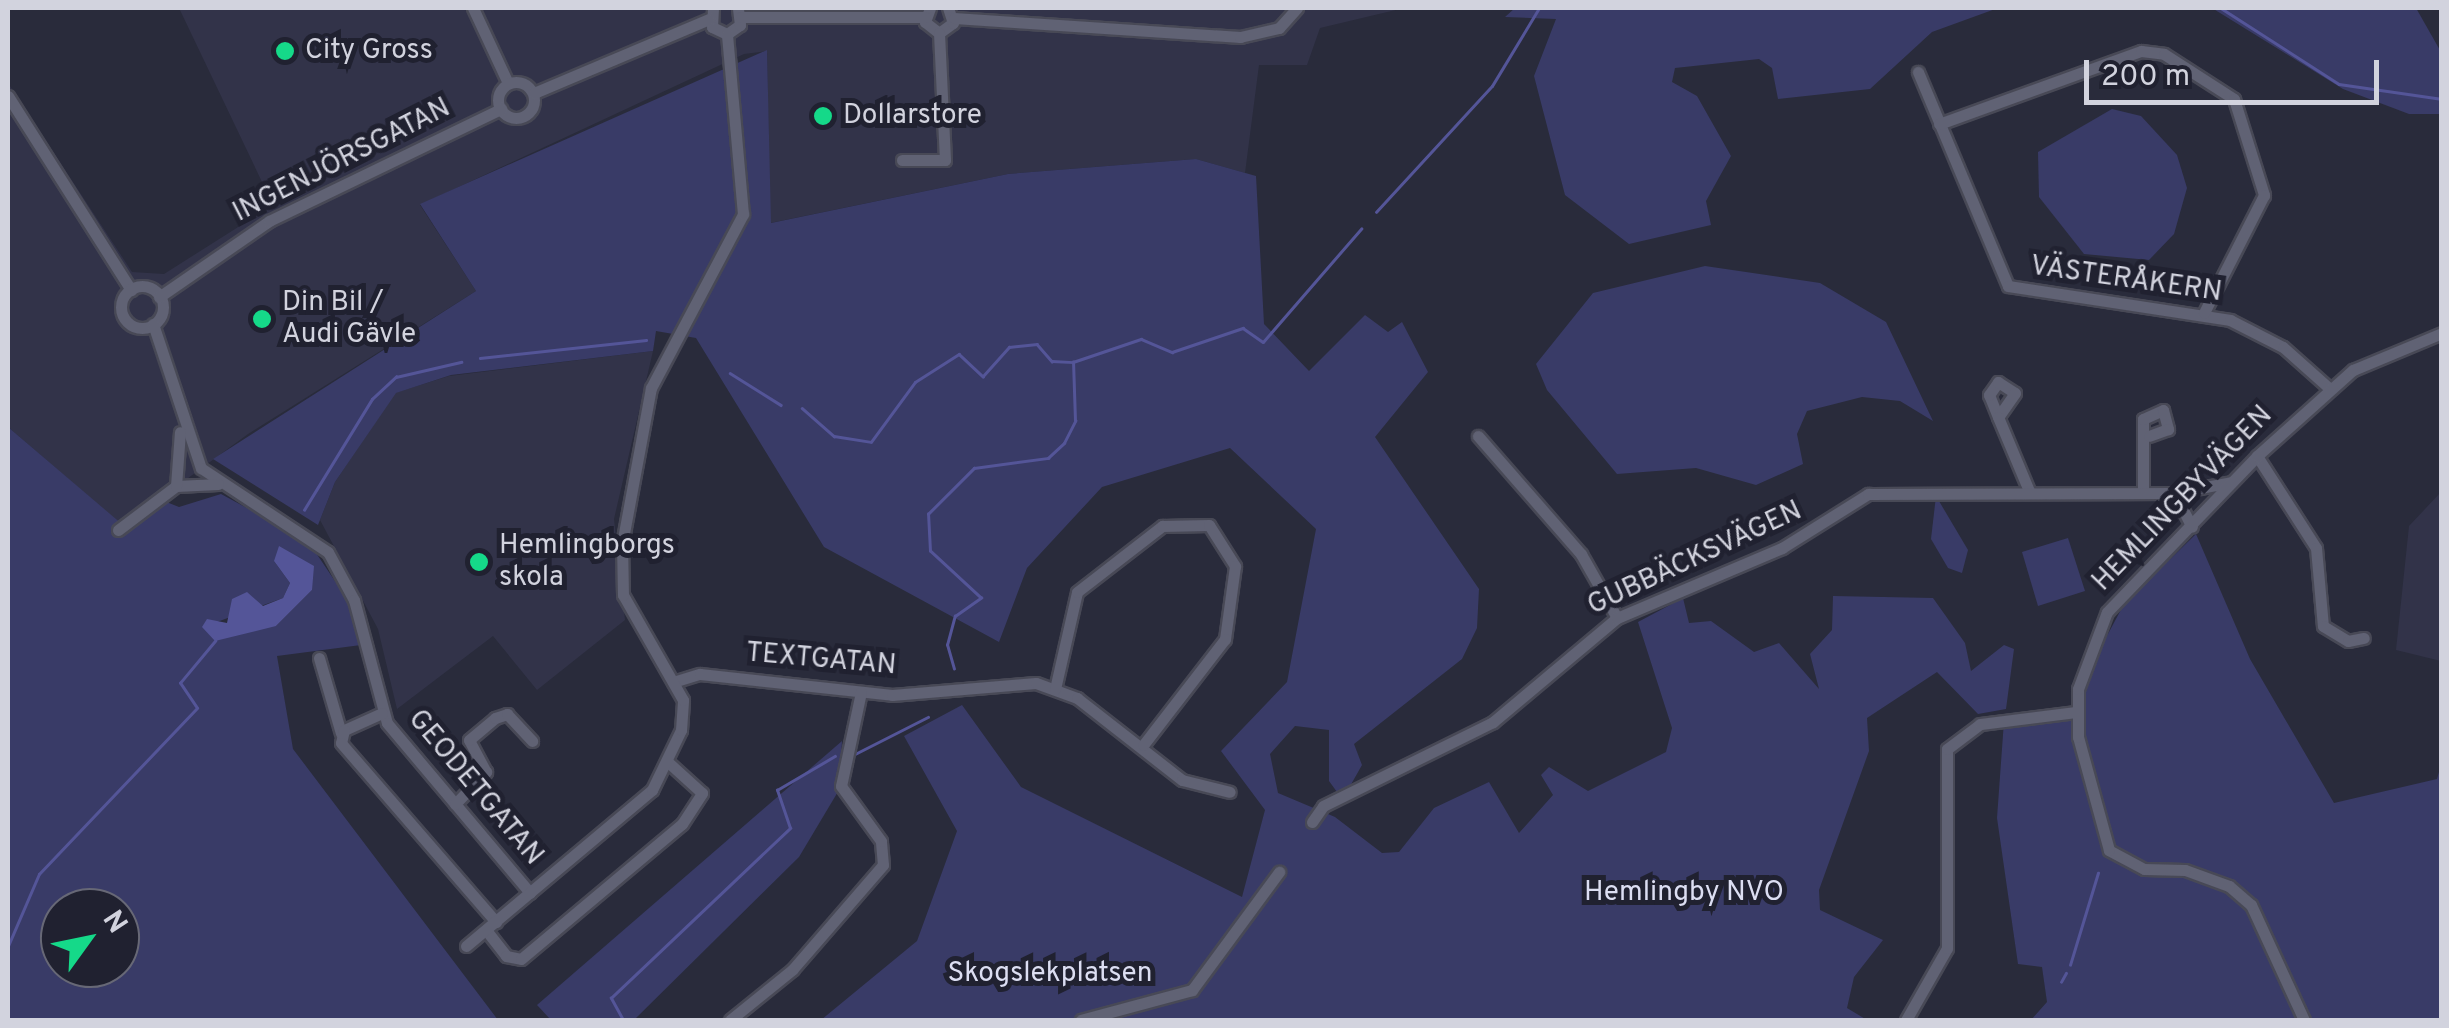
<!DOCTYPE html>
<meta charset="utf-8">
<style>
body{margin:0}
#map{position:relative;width:2449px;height:1028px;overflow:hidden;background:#292b3b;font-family:Overpass,sans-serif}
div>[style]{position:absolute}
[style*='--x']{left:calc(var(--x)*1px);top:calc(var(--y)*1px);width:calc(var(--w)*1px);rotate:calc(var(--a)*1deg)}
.built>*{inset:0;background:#323349}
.green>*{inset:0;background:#393b67}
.water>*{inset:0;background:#545598}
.stream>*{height:2.5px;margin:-1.25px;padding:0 1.25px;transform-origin:1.25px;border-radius:1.25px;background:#545598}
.roads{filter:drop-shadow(2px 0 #484956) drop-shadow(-2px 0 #484956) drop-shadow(0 2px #484956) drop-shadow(0 -2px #484956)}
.minor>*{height:11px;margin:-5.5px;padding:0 5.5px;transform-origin:5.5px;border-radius:5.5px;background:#606274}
.minor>.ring{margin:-5.5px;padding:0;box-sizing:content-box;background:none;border:11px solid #606274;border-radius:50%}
.dots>*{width:28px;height:28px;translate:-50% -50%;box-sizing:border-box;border:5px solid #202130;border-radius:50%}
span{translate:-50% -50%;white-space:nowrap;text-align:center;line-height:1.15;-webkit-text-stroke:10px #202130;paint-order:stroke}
.poi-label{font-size:28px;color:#d2d3de}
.left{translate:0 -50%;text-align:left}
.street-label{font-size:28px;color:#d2d3de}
.park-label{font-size:28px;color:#dcdef2}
.frame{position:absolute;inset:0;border:10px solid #d2d3de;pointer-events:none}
.north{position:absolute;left:40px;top:888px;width:100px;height:100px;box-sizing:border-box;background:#202130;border:2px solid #676876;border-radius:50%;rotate:57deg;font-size:28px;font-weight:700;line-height:40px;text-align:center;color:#d2d3de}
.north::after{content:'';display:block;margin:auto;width:35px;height:45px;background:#15d989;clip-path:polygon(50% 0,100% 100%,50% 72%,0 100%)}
.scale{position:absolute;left:2084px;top:60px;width:295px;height:45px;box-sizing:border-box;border:5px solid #d2d3de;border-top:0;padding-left:12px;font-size:30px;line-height:35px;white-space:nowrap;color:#d2d3de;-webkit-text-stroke:8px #202130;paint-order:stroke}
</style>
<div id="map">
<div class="built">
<i style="clip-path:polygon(179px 8px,1404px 8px,1320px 28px,1307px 65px,1259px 65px,1245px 173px,1196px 159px,1008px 174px,770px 223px,767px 51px,744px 54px,420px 205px,476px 291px,248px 434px,123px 526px,8px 427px,8px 83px,132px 272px,164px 274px,273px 205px)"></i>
<i style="clip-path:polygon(653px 351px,614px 519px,625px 620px,537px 690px,493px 636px,397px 709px,378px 629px,320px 520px,335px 482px,395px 393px,449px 376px)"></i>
<i style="clip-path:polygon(2441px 492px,2441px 661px,2396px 650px,2409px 526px)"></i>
</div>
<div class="green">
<i style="clip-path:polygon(1515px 8px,1998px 8px,1932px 32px,1870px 89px,1778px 99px,1772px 68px,1759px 59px,1675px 68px,1672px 82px,1697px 96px,1731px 156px,1706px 201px,1711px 225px,1629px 244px,1565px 195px,1534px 76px,1556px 19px,1505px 17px)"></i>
<i style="clip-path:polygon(2212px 8px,2416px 8px,2441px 52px,2441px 114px,2409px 114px,2343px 89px)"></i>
<i style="clip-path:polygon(767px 50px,771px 223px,1008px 174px,1196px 159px,1256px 176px,1264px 324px,1309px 371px,1365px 315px,1388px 332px,1402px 322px,1428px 372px,1375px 437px,1479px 589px,1477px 628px,1462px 659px,1354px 744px,1362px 765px,1349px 788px,1337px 792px,1329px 781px,1329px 730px,1295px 726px,1270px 754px,1278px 793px,1335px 817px,1382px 853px,1399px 852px,1434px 808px,1489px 782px,1519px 833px,1553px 795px,1541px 775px,1549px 767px,1588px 791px,1666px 752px,1672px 728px,1638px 622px,1683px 598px,1689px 623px,1711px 621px,1754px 652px,1779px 643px,1819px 689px,1810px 654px,1832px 630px,1833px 596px,1933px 598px,1965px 643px,1971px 671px,2004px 645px,2014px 649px,2006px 709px,1978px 714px,1937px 672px,1867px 718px,1869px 751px,1819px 890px,1820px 910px,1883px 940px,1854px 977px,1847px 1008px,1867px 1020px,821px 1020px,917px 941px,957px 831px,904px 736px,962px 705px,1021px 787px,1242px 897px,1265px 810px,1221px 751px,1287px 682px,1316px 529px,1230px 448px,1102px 487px,1027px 568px,999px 642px,824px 547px,696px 338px,656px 331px,653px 351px,451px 375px,396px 393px,335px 482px,318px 525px,213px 459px,476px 291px,420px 204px)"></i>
<i style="clip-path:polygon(2112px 109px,2141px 116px,2177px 155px,2187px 188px,2174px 234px,2149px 260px,2084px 254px,2039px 197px,2038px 152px)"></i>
<i style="clip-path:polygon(1705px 266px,1820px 283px,1886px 322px,1933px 421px,1900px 401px,1862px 397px,1807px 411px,1797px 434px,1803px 464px,1756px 485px,1696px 468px,1617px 474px,1547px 390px,1536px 364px,1593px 293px)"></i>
<i style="clip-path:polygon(evenodd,8px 427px,123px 525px,159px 499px,179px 507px,221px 494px,308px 541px,347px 599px,361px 645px,277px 656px,293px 749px,498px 1020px,8px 1020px,8px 427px,274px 561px,312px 590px,276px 626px,203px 627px,283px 598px,290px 583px,274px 561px,8px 427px,60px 908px,120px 908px,120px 968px,60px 968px,60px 908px)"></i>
<i style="clip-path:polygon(1936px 496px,1968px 550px,1962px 573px,1948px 568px,1931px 539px)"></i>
<i style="clip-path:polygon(2196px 534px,2250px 659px,2334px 803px,2437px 779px,2441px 765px,2441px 1020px,2031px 1020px,2047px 1002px,2042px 967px,2018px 964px,1997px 818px,2004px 721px,2082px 707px,2094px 660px,2124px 604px)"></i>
<i style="clip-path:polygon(2068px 538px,2085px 591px,2038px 606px,2022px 552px)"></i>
<i style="clip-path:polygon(842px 741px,839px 790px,799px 857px,634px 1020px,551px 1020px,537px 1005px)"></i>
</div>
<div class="water">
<i style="clip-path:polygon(279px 546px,314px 566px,312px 590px,276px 626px,215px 641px,202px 627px,207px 619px,227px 623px,232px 599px,247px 592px,263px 606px,283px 598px,290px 583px,274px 561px)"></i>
</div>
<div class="stream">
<i style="--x:2221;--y:8;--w:140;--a:32.8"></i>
<i style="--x:2339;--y:84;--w:104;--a:8.3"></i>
<i style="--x:1376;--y:212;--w:171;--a:-47.4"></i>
<i style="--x:1492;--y:86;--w:91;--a:-58.9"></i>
<i style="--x:480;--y:358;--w:167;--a:-6.2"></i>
<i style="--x:730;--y:373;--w:60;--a:32.1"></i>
<i style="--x:802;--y:408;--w:43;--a:41.2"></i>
<i style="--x:834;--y:436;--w:37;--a:9"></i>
<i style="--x:871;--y:442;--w:74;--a:-53.7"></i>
<i style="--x:915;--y:382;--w:52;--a:-32.5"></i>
<i style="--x:959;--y:354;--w:33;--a:43"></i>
<i style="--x:983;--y:376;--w:39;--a:-48"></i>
<i style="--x:1009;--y:347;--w:28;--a:-6"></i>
<i style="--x:1037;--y:344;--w:23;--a:49"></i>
<i style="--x:1052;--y:361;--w:21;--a:3"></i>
<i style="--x:1073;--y:362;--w:72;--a:-18.7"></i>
<i style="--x:1141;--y:339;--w:34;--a:23"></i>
<i style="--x:1172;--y:352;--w:75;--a:-18.7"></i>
<i style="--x:1243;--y:328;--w:24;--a:35"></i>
<i style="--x:1263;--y:342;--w:150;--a:-49.1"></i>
<i style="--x:304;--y:510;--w:130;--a:-58.5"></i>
<i style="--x:372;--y:399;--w:33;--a:-43"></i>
<i style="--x:396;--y:377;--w:67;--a:-13"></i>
<i style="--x:954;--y:669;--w:25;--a:-106"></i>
<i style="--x:947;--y:645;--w:30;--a:-75"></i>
<i style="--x:955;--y:616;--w:32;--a:-35"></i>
<i style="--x:981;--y:598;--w:69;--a:-137.3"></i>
<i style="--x:930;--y:551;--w:37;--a:-93"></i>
<i style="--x:928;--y:514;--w:65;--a:-45"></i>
<i style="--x:974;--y:468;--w:75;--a:-7.7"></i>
<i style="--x:1048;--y:458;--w:22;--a:-43"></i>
<i style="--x:1064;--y:443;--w:25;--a:-63"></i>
<i style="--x:1075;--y:421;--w:59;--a:-91.9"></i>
<i style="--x:853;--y:755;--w:84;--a:-26.9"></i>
<i style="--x:8;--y:946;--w:78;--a:-66.7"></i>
<i style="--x:39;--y:874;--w:229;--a:-46.4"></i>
<i style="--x:197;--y:708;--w:30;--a:-124"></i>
<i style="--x:180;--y:683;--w:55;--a:-50.2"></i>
<i style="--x:2070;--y:965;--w:96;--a:-73.1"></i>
<i style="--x:2061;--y:982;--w:10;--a:-61"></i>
<i style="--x:623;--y:1020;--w:25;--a:-119"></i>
<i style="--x:611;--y:998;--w:247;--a:-43.5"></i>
<i style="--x:790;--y:828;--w:40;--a:-108.9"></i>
<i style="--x:777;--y:790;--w:67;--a:-30.4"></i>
</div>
<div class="roads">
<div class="minor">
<i style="--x:473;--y:8;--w:83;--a:65"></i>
<i style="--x:713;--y:8;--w:19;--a:93"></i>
<i style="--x:712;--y:27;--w:17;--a:25"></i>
<i style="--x:727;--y:34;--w:16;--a:-35"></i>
<i style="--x:740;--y:25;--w:17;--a:-97"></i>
<i style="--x:930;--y:8;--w:15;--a:110"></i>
<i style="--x:925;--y:22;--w:18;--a:38"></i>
<i style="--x:939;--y:33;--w:17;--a:-36"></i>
<i style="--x:953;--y:23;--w:16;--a:-108"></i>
<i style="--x:741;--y:17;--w:184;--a:0"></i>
<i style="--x:954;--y:18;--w:287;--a:3.8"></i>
<i style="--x:1240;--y:37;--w:40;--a:-13"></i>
<i style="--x:1279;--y:28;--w:27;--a:-48"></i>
<i style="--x:1918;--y:72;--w:232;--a:67.2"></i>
<i style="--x:2008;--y:286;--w:225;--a:8.7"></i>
<i style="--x:2230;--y:320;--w:59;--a:27"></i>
<i style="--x:2283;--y:347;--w:62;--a:41.7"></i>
<i class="ring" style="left:498px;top:82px;width:25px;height:25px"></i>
<i style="--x:534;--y:93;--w:190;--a:-22.9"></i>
<i style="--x:8;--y:96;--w:230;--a:57.6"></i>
<i style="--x:1939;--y:124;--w:215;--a:-19.9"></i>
<i style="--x:2141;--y:51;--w:23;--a:7"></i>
<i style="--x:2164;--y:54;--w:83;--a:32.7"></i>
<i style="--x:2234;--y:99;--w:101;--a:72.6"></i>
<i style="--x:2264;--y:195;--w:132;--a:117"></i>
<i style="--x:902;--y:160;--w:43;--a:0"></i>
<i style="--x:945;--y:160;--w:127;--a:-92.7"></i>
<i class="ring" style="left:121px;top:286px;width:31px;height:31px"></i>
<i style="--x:159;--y:297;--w:134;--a:-34.6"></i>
<i style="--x:269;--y:221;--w:258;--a:-25.8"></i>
<i style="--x:153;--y:324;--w:152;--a:71.6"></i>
<i style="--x:201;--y:468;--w:152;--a:33.5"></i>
<i style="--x:328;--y:552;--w:55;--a:61.6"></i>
<i style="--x:354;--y:600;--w:127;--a:75"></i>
<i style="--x:387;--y:723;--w:222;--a:49.9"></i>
<i style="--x:1998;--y:417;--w:24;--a:-112"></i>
<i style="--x:1989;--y:395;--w:16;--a:-55"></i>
<i style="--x:1998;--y:382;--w:20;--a:33"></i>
<i style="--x:2015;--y:393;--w:29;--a:125"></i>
<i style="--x:1998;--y:417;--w:82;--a:67.2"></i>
<i style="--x:1478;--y:436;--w:157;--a:48.9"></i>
<i style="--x:1581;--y:554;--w:73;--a:60.6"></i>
<i style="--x:2257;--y:456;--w:109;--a:57.3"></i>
<i style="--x:2316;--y:548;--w:78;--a:84.9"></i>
<i style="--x:2323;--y:626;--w:29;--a:31"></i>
<i style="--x:2348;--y:641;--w:16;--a:-11"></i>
<i style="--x:176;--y:486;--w:42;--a:-2.7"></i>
<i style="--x:2143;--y:492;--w:73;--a:-90"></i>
<i style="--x:2143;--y:419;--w:22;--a:-24"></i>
<i style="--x:2163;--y:410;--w:20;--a:75"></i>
<i style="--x:2168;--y:429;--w:20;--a:160"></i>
<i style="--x:2174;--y:493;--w:38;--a:62"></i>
<i style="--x:118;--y:530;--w:73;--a:-37.2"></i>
<i style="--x:176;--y:486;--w:54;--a:-85.8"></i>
<i style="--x:319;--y:658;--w:78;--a:73.7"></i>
<i style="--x:673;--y:682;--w:28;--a:-17"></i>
<i style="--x:700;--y:674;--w:193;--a:6.2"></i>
<i style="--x:892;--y:695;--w:144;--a:-4.8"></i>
<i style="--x:1036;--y:683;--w:44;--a:20.1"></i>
<i style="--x:1077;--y:698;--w:133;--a:38"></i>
<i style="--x:1182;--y:780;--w:49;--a:14"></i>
<i style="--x:1055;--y:689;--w:99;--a:-77.2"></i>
<i style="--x:1077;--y:592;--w:108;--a:-37.8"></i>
<i style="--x:1162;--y:526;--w:47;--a:-1.2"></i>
<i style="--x:1209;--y:525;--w:49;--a:57.6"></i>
<i style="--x:1235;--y:566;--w:74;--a:97.8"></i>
<i style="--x:1225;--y:639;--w:134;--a:127.7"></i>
<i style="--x:382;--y:713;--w:42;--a:155.9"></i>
<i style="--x:344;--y:730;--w:13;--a:103"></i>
<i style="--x:341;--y:743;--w:237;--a:49.1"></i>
<i style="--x:455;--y:804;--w:45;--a:-45.9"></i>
<i style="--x:486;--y:772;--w:36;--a:-118"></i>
<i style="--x:469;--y:740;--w:34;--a:-40"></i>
<i style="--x:495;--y:718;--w:13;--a:-18"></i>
<i style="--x:507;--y:714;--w:37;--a:47"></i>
<i style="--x:1312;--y:822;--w:19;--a:-55"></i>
<i style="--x:1323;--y:806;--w:190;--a:-26.3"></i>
<i style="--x:1493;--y:722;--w:162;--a:-40"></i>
<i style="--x:1617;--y:618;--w:179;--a:-23"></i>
<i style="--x:1782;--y:548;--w:102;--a:-32.1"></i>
<i style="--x:1868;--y:494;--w:306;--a:-0.2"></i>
<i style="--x:2174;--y:493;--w:58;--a:-10.9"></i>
<i style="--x:486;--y:930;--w:33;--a:52"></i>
<i style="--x:506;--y:956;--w:15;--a:11"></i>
<i style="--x:521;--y:959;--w:210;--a:-40"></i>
<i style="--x:682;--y:824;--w:37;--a:-57"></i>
<i style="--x:702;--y:793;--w:45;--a:-137.7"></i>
<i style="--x:466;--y:946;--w:243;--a:-40"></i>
<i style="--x:652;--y:790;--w:67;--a:-64.2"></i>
<i style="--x:681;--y:730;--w:30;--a:-86"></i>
<i style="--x:683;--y:700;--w:121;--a:-119.7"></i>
<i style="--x:623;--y:595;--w:51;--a:-91.1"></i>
<i style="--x:622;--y:544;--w:159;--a:-79.5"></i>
<i style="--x:651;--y:388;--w:197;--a:-62.1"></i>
<i style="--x:743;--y:214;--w:181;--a:-95.1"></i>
<i style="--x:730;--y:1020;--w:80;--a:-38.9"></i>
<i style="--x:792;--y:970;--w:139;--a:-49.1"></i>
<i style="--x:883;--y:865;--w:24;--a:-95"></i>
<i style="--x:881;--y:841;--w:68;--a:-126"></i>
<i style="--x:841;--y:786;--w:96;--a:-78"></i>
<i style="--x:1081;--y:1020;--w:115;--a:-15.1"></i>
<i style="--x:1192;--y:990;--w:147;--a:-53.6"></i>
<i style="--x:1906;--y:1020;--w:83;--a:-60.3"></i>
<i style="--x:1947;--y:948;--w:199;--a:-90"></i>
<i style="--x:1947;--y:749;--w:41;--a:-37.1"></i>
<i style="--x:1980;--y:724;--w:97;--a:-7.1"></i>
<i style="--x:2304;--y:1020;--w:127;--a:-114.7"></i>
<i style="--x:2251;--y:905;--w:29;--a:-139"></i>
<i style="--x:2229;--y:886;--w:47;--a:-160"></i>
<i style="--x:2185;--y:870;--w:41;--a:-178.6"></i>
<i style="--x:2144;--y:869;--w:40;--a:-152"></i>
<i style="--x:2109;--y:850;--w:117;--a:-105.3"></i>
<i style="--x:2078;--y:737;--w:48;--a:-90"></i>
<i style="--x:2078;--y:689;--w:82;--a:-69.4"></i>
<i style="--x:2107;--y:612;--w:216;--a:-46.1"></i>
<i style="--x:2257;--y:456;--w:129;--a:-41.9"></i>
<i style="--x:2353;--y:370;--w:96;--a:-22.6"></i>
</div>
</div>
<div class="dots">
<i style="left:285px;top:51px;background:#15d989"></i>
<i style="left:823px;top:116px;background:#15d989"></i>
<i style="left:262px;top:319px;background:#15d989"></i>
<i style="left:479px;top:562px;background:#15d989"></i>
</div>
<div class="poi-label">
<span class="left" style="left:305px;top:51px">City Gross</span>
<span class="left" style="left:843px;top:116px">Dollarstore</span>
<span class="left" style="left:282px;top:319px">Din Bil /<br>Audi Gävle</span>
<span class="left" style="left:499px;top:562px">Hemlingborgs<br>skola</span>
</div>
<div class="street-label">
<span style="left:342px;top:161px;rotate:-27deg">INGENJÖRSGATAN</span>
<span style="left:2126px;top:280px;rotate:8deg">VÄSTERÅKERN</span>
<span style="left:2183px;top:499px;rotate:-46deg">HEMLINGBYVÄGEN</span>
<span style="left:1695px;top:559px;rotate:-25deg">GUBBÄCKSVÄGEN</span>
<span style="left:821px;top:660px;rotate:5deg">TEXTGATAN</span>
<span style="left:475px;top:788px;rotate:50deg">GEODETGATAN</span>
</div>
<div class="park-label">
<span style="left:1684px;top:893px">Hemlingby NVO</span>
<span style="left:1050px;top:974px">Skogslekplatsen</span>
</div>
<div class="frame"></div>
<div class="north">N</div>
<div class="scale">200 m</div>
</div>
